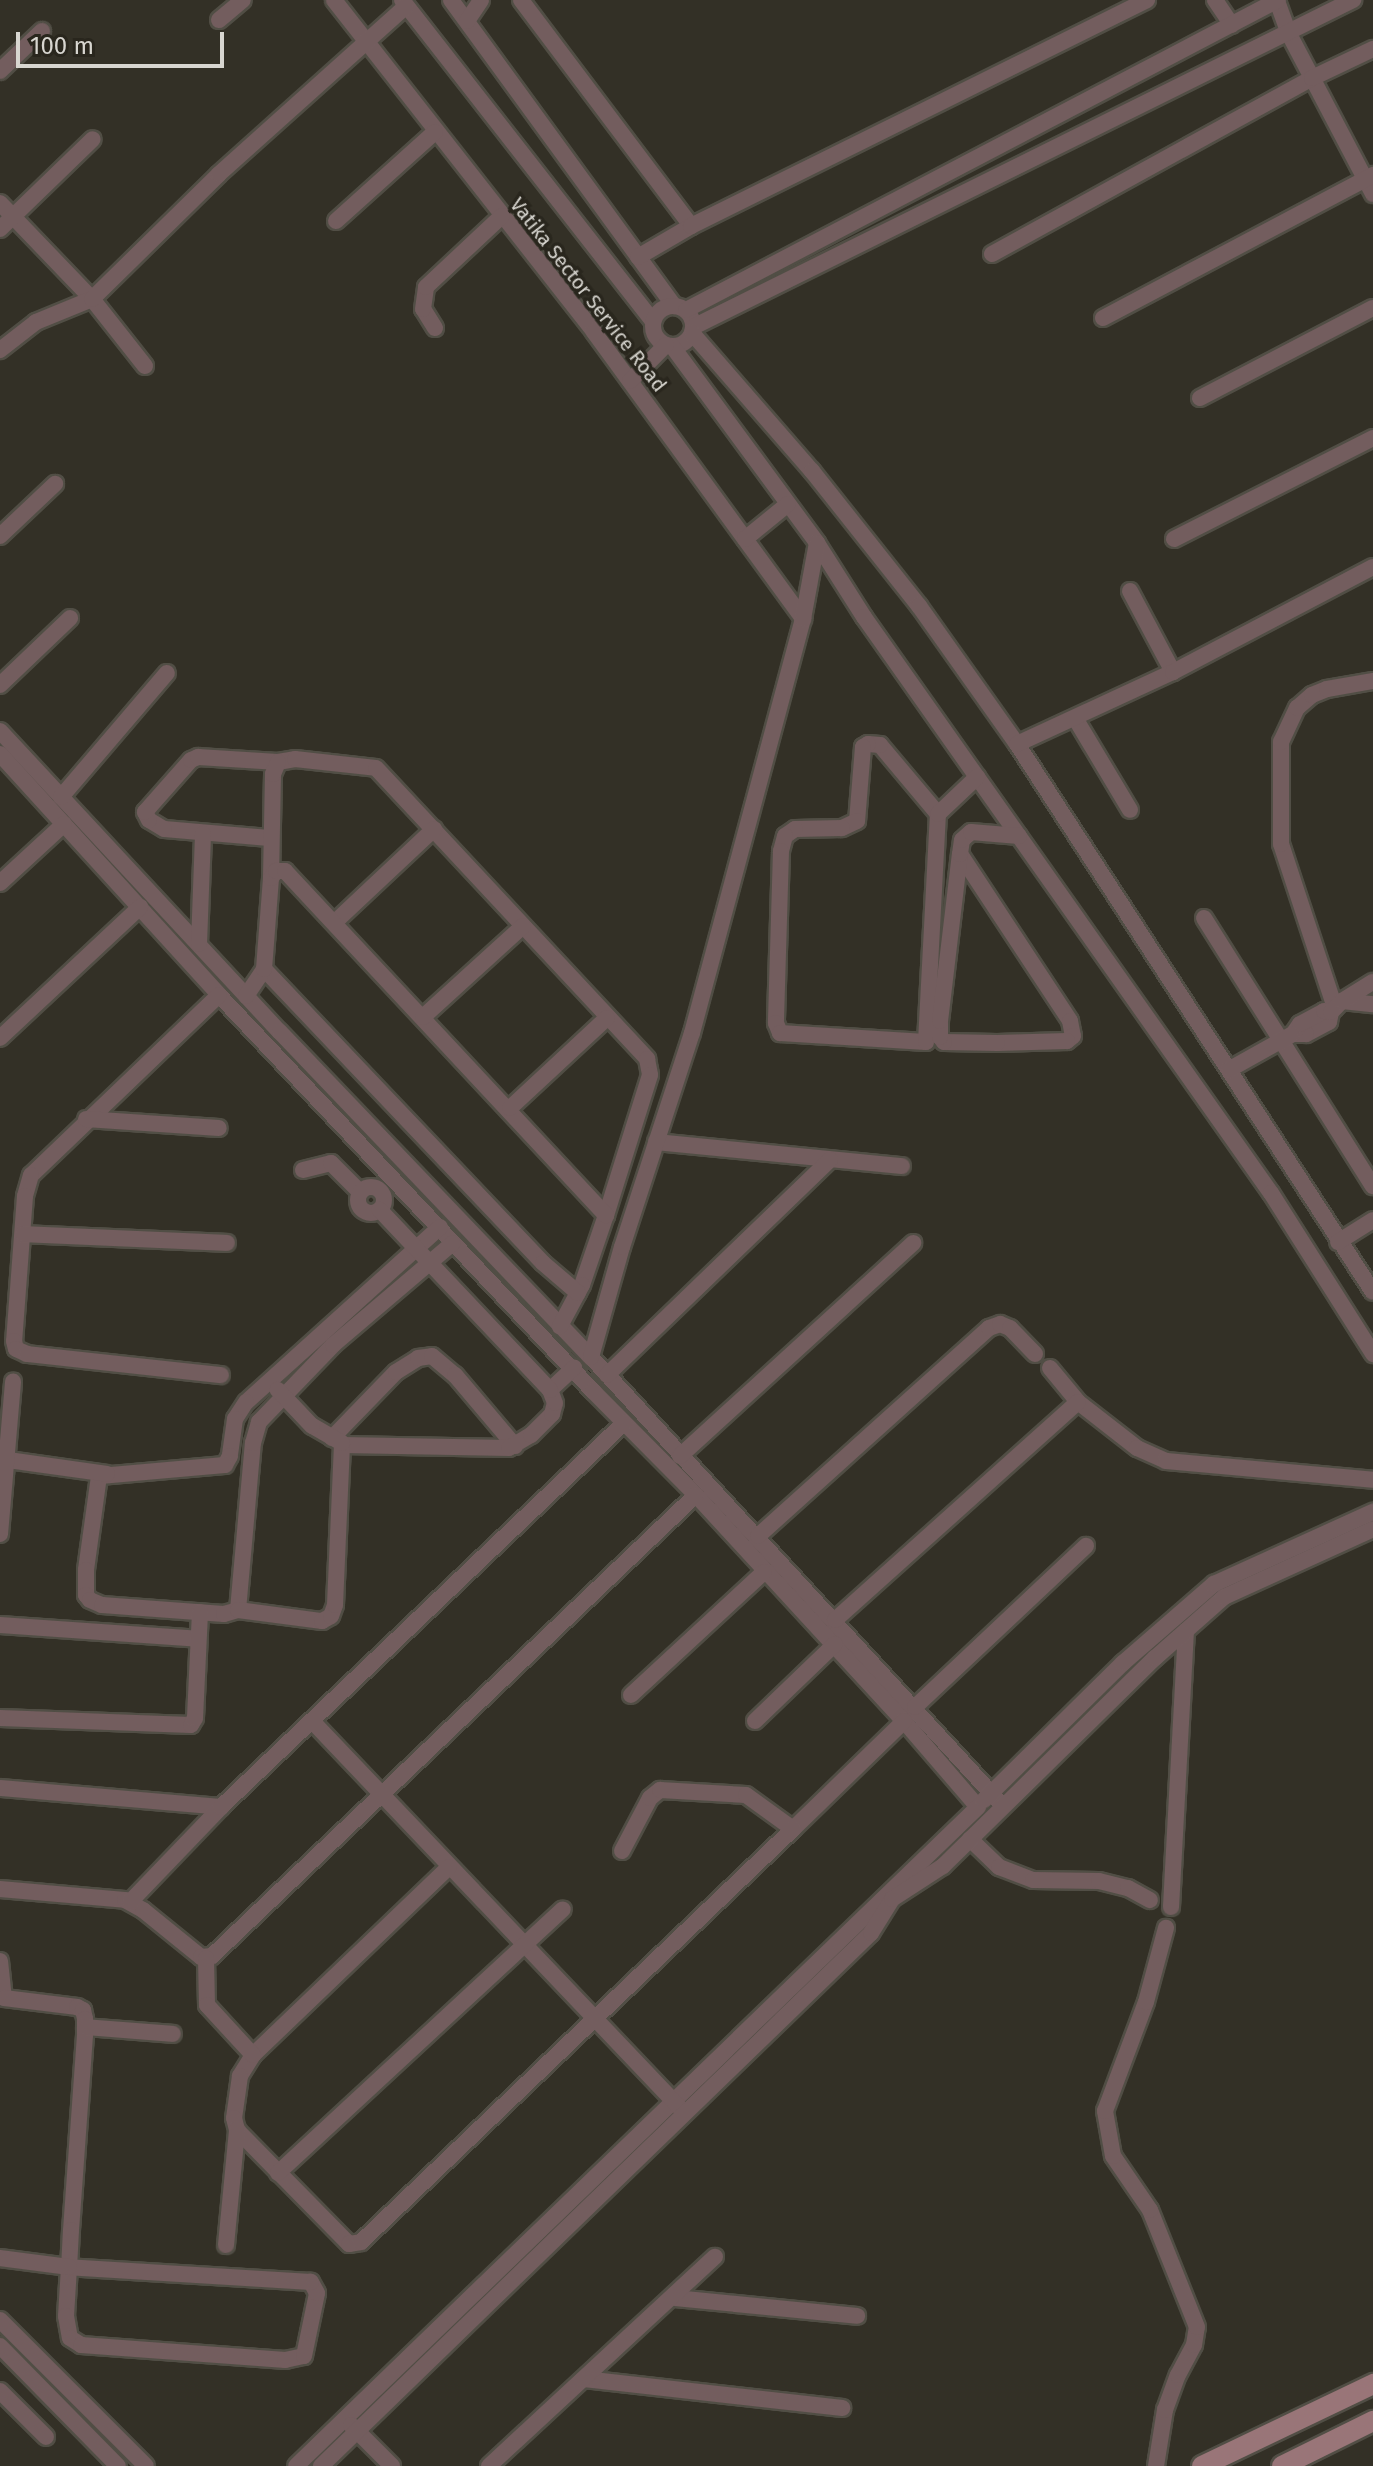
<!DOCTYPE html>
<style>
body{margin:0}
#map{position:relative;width:1373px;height:2466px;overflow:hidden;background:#333026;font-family:"Fira Sans",sans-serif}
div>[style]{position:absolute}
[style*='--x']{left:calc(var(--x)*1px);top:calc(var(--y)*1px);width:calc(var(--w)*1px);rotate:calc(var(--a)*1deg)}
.roads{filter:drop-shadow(2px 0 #514e45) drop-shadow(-2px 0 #514e45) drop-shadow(0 2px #514e45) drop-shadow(0 -2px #514e45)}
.street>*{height:16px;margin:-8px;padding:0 8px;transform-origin:8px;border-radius:8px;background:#735d5e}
.street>.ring{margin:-8px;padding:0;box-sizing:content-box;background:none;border:16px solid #735d5e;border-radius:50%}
.secondary>*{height:20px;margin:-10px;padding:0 10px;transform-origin:10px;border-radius:10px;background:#997578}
span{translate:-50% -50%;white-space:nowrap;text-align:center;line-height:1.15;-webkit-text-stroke:7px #29261d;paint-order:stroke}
.street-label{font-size:20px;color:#d8d6d0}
.scale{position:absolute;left:16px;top:32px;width:208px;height:36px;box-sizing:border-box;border:4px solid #d8d6d0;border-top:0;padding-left:10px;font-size:24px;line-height:28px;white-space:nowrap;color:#d8d6d0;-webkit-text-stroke:6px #29261d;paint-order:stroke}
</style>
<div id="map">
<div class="roads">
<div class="street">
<i style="--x:334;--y:0;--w:422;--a:51.9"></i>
<i style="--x:594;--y:332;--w:355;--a:53.9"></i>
<i style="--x:402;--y:0;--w:407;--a:52"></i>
<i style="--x:451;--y:0;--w:379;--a:53.9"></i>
<i style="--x:521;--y:0;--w:283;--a:53"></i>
<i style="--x:1215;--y:0;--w:30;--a:56"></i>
<i style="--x:1277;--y:1;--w:33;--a:70"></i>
<i style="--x:1288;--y:32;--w:183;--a:62.3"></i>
<i style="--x:219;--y:20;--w:31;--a:-40"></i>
<i style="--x:467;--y:21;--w:25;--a:-56"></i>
<i style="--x:0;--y:71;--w:58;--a:-43.6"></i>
<i style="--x:0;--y:203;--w:133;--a:46.2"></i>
<i style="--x:92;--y:299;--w:61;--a:157.7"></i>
<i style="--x:36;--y:322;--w:46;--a:142.1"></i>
<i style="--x:336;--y:221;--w:133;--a:-42"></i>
<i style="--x:0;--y:229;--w:129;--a:-44.1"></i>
<i style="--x:992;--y:254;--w:365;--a:-28.8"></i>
<i style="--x:1312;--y:78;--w:68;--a:-25.4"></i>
<i style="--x:638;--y:257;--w:61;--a:-30.3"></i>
<i style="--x:691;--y:226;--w:509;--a:-26.36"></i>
<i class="ring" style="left:653px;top:306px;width:24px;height:24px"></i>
<i style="--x:686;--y:310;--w:668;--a:-27.64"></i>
<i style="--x:1103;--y:318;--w:306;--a:-27.9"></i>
<i style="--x:693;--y:327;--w:737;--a:-26.36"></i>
<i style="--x:435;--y:328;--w:22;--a:-122"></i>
<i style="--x:423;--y:309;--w:22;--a:-82"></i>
<i style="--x:426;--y:287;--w:104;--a:-43.1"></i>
<i style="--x:692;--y:333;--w:183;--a:49"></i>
<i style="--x:812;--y:471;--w:172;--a:51.6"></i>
<i style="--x:919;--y:606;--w:169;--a:54.6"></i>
<i style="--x:1017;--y:744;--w:653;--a:56.99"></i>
<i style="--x:672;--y:346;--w:245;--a:53.6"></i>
<i style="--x:817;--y:543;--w:88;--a:57.6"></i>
<i style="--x:864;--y:617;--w:705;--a:54.76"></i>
<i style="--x:1271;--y:1193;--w:191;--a:57.6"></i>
<i style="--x:145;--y:366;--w:85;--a:-128.3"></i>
<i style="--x:92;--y:299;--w:178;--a:-44.5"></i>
<i style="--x:219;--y:174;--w:251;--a:-41.9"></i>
<i style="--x:630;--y:381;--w:51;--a:-45"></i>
<i style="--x:1200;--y:398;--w:195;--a:-27.5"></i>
<i style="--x:0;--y:536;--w:76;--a:-43.4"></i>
<i style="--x:745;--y:539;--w:55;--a:-39.1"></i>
<i style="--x:1174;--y:539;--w:223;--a:-26.9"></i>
<i style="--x:1130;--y:591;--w:92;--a:62"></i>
<i style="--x:0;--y:685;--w:97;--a:-43.7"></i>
<i style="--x:1075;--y:718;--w:107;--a:59.1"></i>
<i style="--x:0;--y:731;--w:411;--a:47.1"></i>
<i style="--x:280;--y:1032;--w:450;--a:46.3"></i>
<i style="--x:591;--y:1357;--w:609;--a:47.46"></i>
<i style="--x:1017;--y:744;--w:172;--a:-24.8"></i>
<i style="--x:1173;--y:672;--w:226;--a:-27.7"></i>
<i style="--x:0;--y:754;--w:326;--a:47.7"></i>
<i style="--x:219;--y:995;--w:545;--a:46.64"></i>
<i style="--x:593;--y:1391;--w:146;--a:45.3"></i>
<i style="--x:696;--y:1495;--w:307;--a:47.4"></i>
<i style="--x:904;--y:1721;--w:113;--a:49.3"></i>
<i style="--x:978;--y:1807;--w:948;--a:135.98"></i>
<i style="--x:61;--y:797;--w:163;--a:-49.5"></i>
<i style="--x:938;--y:814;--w:90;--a:-130"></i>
<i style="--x:880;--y:745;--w:12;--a:-175"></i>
<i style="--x:868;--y:744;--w:6;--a:149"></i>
<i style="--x:863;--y:747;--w:74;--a:94.6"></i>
<i style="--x:857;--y:821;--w:17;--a:155"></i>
<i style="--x:842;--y:828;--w:47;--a:178.8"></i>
<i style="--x:795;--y:829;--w:12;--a:145"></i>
<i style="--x:785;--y:836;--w:16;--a:105"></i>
<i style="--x:781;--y:851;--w:172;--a:91.7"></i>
<i style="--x:776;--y:1023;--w:11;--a:68"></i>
<i style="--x:780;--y:1033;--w:146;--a:3.5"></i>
<i style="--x:926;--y:1042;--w:228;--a:-87"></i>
<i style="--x:938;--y:814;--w:54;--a:-43.5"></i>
<i style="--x:269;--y:838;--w:105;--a:-175.1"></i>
<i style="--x:164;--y:829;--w:17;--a:-149"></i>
<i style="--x:149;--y:820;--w:9;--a:-117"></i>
<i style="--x:145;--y:812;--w:69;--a:-48.5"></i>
<i style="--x:191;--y:760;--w:8;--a:-23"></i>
<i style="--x:198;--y:757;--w:80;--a:3.6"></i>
<i style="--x:278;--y:762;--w:17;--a:-10"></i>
<i style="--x:295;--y:759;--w:81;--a:6.3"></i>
<i style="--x:376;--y:768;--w:398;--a:47"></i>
<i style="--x:647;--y:1059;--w:16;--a:79"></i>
<i style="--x:650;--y:1075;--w:147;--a:107.4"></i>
<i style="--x:606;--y:1215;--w:74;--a:108.9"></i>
<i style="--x:582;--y:1285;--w:47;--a:118.2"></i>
<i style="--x:960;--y:854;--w:200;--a:56.6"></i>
<i style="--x:1070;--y:1021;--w:15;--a:79"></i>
<i style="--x:1073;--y:1036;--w:8;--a:140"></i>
<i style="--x:1067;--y:1041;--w:70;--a:178.4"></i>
<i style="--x:997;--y:1043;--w:53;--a:-178.9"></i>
<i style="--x:944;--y:1042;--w:6;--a:-129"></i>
<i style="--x:940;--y:1037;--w:16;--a:-90"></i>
<i style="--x:940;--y:1021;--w:168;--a:-83.2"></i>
<i style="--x:960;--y:854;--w:14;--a:-82"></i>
<i style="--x:962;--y:840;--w:12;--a:-42"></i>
<i style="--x:971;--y:832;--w:48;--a:4.8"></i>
<i style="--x:271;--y:878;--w:104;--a:-88.9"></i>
<i style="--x:273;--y:774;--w:13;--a:-67"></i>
<i style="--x:0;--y:883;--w:87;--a:-42.7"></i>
<i style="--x:1204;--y:918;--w:317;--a:57.8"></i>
<i style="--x:335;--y:922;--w:136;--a:-43.2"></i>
<i style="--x:199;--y:944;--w:110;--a:-87.9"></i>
<i style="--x:264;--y:969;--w:405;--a:46.5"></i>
<i style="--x:543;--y:1263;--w:46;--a:40.6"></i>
<i style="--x:219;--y:995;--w:260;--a:136.2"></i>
<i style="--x:31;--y:1175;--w:22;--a:106"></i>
<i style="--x:25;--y:1196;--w:145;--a:94.3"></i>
<i style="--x:14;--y:1341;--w:8;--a:76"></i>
<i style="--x:16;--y:1349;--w:12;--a:24"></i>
<i style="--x:27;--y:1354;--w:195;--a:6.2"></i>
<i style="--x:246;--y:996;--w:32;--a:-56"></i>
<i style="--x:264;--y:969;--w:91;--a:-85.6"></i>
<i style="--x:271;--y:878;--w:9;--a:-54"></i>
<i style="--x:276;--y:871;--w:9;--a:0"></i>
<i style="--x:285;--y:871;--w:471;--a:47"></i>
<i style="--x:1342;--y:1001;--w:31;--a:6"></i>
<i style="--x:1335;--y:1008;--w:173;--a:-108.2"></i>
<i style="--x:1281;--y:844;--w:102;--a:-90"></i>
<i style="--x:1281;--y:742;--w:38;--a:-65"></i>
<i style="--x:1297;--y:708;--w:20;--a:-41"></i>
<i style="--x:1312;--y:695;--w:16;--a:-22"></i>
<i style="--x:1327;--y:689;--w:47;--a:-9.9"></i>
<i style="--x:1331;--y:1012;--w:10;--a:101"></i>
<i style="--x:1329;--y:1022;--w:26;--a:152"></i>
<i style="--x:1306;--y:1034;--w:13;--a:180"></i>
<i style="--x:1293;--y:1034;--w:12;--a:-55"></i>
<i style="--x:1300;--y:1024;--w:27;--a:-28"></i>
<i style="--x:1324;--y:1011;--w:7;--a:8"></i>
<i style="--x:1331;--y:1012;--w:16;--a:-45"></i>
<i style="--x:1342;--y:1001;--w:36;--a:-32"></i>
<i style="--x:423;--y:1017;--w:135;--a:-42.3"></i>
<i style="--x:0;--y:1038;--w:192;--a:-43.1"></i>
<i style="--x:1230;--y:1069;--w:70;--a:-29.1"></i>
<i style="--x:510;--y:1108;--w:132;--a:-42.9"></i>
<i style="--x:86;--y:1119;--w:133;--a:3.9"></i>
<i style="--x:656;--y:1142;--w:247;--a:5.6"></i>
<i style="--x:303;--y:1170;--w:29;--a:-14"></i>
<i style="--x:331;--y:1163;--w:41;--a:45"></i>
<i class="ring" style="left:358px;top:1187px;width:10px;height:10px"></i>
<i style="--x:440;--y:1227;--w:261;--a:137.9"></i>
<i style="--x:246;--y:1402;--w:20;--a:123"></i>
<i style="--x:235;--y:1419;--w:37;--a:98"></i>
<i style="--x:230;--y:1456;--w:10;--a:119"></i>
<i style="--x:225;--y:1465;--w:126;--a:175"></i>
<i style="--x:99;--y:1476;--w:95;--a:97.9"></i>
<i style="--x:86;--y:1570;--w:25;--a:90"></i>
<i style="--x:86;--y:1595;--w:6;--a:51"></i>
<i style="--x:90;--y:1600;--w:13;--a:23"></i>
<i style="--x:102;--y:1605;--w:122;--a:4.2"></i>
<i style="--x:224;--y:1614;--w:15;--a:-16"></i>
<i style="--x:238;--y:1610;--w:168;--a:-84.9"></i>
<i style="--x:253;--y:1443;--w:22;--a:-74"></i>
<i style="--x:259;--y:1422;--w:107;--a:-46.1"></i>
<i style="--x:333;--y:1345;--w:157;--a:-40.4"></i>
<i style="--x:23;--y:1234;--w:204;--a:2.5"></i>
<i style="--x:1338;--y:1242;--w:41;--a:-32.2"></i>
<i style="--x:591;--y:1357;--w:114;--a:-74.3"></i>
<i style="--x:622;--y:1247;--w:225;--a:-71.9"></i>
<i style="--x:692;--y:1033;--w:429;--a:-75"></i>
<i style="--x:803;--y:619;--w:77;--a:-79.6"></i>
<i style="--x:1050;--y:1368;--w:44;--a:50.5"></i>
<i style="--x:1078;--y:1402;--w:75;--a:37.9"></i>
<i style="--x:1137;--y:1448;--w:32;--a:24"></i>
<i style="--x:1166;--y:1461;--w:208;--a:5.2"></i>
<i style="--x:607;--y:1375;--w:310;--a:-44"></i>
<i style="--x:550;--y:1390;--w:33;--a:-43"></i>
<i style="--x:332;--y:1438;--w:92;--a:-45.9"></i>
<i style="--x:396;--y:1372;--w:26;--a:-32"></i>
<i style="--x:418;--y:1358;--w:14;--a:-8"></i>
<i style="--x:432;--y:1356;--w:30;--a:40"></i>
<i style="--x:455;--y:1375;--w:93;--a:49.8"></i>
<i style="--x:342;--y:1445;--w:167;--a:1"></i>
<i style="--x:509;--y:1448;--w:26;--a:-31"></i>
<i style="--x:531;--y:1435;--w:30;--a:-45"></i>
<i style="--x:552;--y:1414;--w:11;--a:-75"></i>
<i style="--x:555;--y:1403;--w:14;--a:-111"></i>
<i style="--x:550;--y:1390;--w:248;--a:-133.4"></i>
<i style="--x:680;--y:1456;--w:316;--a:-42.4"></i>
<i style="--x:8;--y:1460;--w:100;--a:8"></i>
<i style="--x:0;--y:1534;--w:153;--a:-85.1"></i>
<i style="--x:758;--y:1536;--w:311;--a:-42"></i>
<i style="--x:989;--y:1328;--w:12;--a:-20"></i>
<i style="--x:1000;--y:1324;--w:11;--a:22"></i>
<i style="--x:1010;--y:1328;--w:36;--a:46"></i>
<i style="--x:238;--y:1610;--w:85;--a:7.5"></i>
<i style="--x:322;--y:1621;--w:10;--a:-29"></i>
<i style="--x:331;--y:1616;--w:12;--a:-70"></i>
<i style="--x:335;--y:1605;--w:162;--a:-87.5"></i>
<i style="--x:342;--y:1443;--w:34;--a:-150"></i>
<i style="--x:312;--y:1426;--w:50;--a:-133.4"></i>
<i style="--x:835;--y:1620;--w:326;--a:-41.9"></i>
<i style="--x:0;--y:1625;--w:198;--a:4"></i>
<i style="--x:631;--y:1695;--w:181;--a:-42.8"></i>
<i style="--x:915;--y:1707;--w:235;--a:-43.3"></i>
<i style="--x:0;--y:1718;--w:191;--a:2.1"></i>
<i style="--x:191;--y:1725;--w:8;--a:-60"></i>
<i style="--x:195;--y:1718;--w:106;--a:-87.3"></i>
<i style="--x:755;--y:1721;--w:111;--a:-43.9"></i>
<i style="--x:313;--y:1722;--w:534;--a:46.44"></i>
<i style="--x:0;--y:1788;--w:222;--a:4.9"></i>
<i style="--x:984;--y:1800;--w:195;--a:-44.6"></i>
<i style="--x:1123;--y:1663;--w:121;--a:-41"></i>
<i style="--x:1214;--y:1584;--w:175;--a:-24.4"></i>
<i style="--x:970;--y:1839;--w:40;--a:44"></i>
<i style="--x:999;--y:1867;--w:36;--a:21"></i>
<i style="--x:1033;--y:1880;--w:66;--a:0.9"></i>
<i style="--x:1099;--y:1881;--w:30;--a:14"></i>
<i style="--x:1128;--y:1888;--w:25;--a:29"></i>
<i style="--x:622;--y:1851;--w:60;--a:-62.2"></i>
<i style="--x:650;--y:1798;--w:13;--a:-39"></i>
<i style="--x:660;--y:1790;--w:86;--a:3.3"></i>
<i style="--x:746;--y:1795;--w:58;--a:35.9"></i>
<i style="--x:793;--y:1829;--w:155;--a:-44.2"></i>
<i style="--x:449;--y:1867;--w:272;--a:136.2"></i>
<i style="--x:253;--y:2055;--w:25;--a:122"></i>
<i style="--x:240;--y:2076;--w:42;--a:98.1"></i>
<i style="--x:234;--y:2118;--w:12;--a:76"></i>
<i style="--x:237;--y:2130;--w:160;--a:45.5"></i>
<i style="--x:349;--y:2244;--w:12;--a:-9"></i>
<i style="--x:361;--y:2242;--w:598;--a:-43.71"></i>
<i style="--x:0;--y:1889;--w:125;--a:5"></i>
<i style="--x:125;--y:1900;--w:21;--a:29"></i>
<i style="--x:143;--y:1910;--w:75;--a:39"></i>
<i style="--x:201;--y:1957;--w:11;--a:-5"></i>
<i style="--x:212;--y:1956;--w:668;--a:-43.61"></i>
<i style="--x:130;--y:1902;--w:132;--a:-46.2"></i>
<i style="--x:221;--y:1807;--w:557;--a:-43.62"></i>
<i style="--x:1171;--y:1907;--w:276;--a:-86.9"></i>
<i style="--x:206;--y:1958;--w:47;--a:88.8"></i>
<i style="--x:207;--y:2005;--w:68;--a:47.4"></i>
<i style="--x:0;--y:1961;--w:37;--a:84"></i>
<i style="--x:4;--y:1998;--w:74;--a:7"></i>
<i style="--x:77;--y:2007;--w:7;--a:27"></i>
<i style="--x:83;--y:2010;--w:9;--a:77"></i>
<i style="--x:85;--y:2019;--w:16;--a:90"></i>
<i style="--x:85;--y:2035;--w:196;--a:94.1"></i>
<i style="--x:71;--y:2230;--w:37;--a:93"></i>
<i style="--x:69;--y:2267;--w:49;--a:93.5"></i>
<i style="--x:66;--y:2316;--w:22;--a:80"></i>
<i style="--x:70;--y:2338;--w:13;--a:32"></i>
<i style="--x:81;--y:2345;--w:205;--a:4.2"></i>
<i style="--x:285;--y:2360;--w:19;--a:-12"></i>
<i style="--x:304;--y:2356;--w:64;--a:-78.3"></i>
<i style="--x:317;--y:2293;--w:13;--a:-119"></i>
<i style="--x:311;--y:2282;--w:242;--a:-176.5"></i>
<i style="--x:69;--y:2267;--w:70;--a:-172.6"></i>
<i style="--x:85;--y:2027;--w:88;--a:4.5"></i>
<i style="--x:278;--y:2173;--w:388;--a:-42.8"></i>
<i style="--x:226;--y:2245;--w:116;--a:-84.5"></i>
<i style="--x:675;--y:2298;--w:183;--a:5.6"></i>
<i style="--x:0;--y:2320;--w:206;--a:45"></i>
<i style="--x:0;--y:2346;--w:168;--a:45.5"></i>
<i style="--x:584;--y:2379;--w:260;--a:6.4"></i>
<i style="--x:0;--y:2391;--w:65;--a:45"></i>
<i style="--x:351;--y:2425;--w:58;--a:45"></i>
<i style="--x:321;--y:2466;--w:766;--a:-44.1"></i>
<i style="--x:871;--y:1933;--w:40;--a:-58"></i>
<i style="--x:892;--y:1899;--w:61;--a:-32.9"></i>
<i style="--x:943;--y:1866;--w:297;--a:-44.5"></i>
<i style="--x:1155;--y:1658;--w:92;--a:-41.5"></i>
<i style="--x:1224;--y:1597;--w:164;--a:-24.5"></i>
<i style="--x:489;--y:2466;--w:308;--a:-42.8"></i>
<i style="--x:1156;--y:2466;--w:57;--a:-80.9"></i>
<i style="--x:1165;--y:2410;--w:37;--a:-70"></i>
<i style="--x:1178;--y:2375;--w:34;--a:-62"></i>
<i style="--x:1194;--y:2345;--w:18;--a:-81"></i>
<i style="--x:1197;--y:2327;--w:126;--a:-111.9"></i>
<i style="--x:1150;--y:2210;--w:65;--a:-124.4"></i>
<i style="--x:1113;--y:2156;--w:46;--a:-100.1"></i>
<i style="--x:1105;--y:2111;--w:116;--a:-69.4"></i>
<i style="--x:1146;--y:2002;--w:77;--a:-74.9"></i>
</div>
<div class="secondary">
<i style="--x:1202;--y:2466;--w:190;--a:-25.6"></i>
<i style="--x:1282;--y:2466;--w:102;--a:-26.3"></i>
</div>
</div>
<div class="street-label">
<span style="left:588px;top:295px;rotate:52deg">Vatika Sector Service Road</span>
</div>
<div class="scale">100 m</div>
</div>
